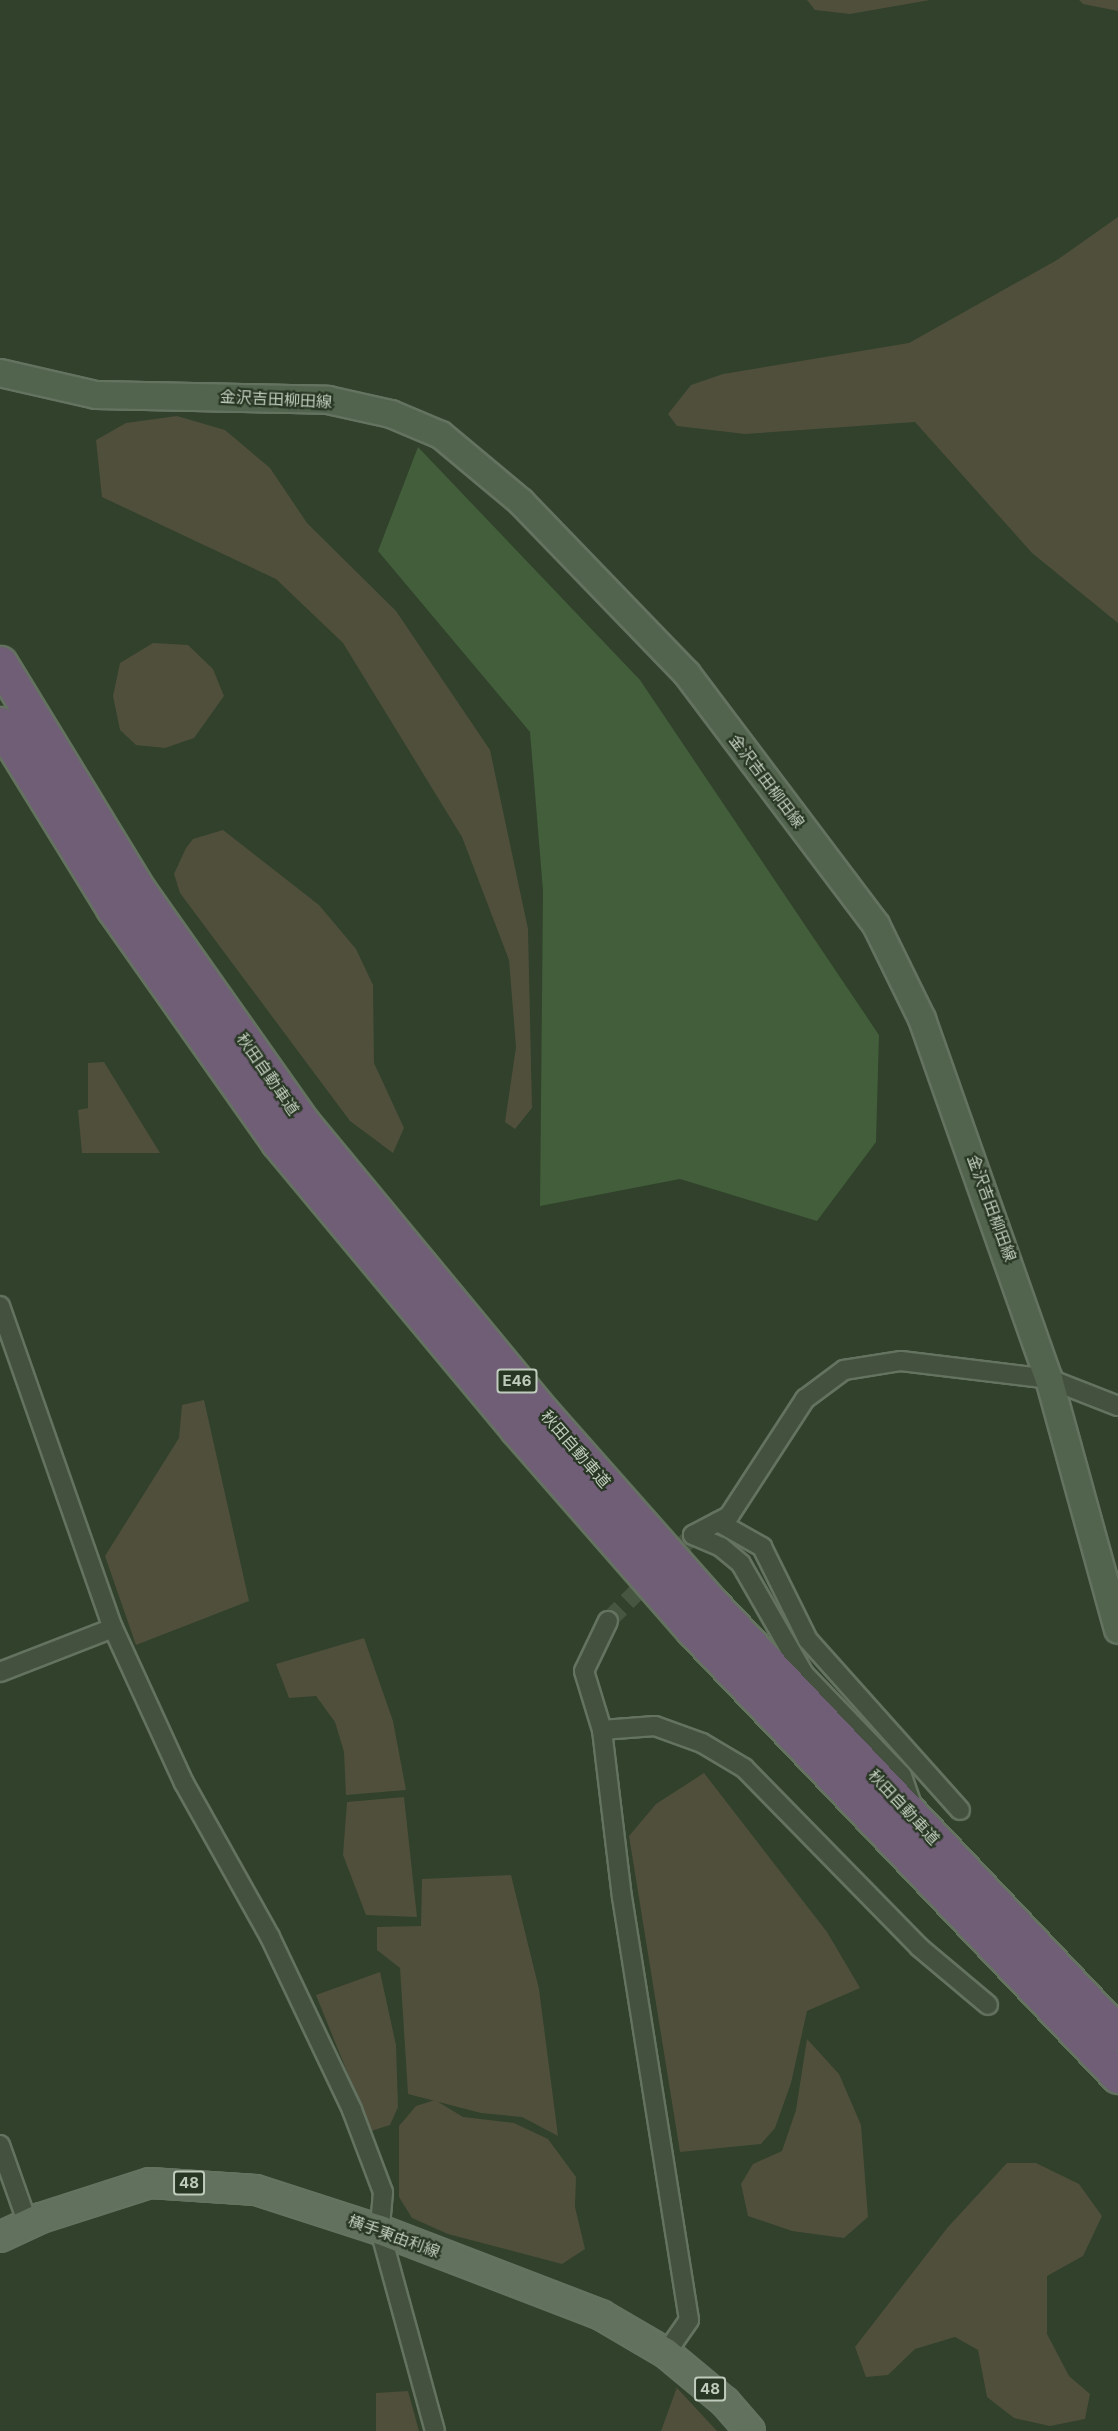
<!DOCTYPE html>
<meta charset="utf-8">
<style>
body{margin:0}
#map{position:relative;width:1118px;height:2431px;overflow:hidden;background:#31412b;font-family:Inter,"Noto Sans JP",sans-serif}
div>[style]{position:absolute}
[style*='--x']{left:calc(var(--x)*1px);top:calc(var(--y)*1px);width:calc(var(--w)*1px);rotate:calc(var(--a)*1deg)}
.green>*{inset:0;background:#4f4f3c}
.water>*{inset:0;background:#425e3a}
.minor-tunnel>*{height:18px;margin-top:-9px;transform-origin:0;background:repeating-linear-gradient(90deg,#465641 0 18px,transparent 0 27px)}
.roads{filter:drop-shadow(2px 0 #647260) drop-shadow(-2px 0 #647260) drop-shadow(0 2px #647260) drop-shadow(0 -2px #647260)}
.minor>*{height:18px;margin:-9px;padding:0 9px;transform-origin:9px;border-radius:9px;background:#44513f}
.secondary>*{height:26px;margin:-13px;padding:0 13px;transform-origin:13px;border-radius:13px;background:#52644d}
.primary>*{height:28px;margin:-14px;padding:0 14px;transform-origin:14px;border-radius:14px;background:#62715d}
.motorway>*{height:33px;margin:-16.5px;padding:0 16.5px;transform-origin:16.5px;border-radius:16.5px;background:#705d76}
span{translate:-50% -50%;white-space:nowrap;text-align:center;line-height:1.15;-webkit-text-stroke:4.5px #283723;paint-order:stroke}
.shield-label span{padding:2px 4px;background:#283723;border:2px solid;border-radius:4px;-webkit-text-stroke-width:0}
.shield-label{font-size:15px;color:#bfcbbc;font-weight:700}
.street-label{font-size:16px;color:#bfcbbc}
</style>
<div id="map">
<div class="green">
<i style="clip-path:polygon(807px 0,930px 0,850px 14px,815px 10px)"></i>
<i style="clip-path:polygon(1079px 0,1118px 0,1118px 11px,1083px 4px)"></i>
<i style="clip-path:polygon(1118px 217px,1118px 623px,1032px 553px,915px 422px,745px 434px,677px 426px,668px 414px,691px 385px,723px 374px,909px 343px,1057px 260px)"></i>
<i style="clip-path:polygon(177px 416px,225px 430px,270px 468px,307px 523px,396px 611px,490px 750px,528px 929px,532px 1108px,515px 1129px,505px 1122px,516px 1047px,509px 960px,462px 837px,343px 643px,276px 579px,102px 497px,96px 440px,126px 423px)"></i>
<i style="clip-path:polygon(153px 643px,188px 645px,213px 669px,224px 696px,194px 738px,165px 748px,136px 745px,120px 730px,113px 696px,120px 663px)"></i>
<i style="clip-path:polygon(223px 830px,319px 905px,356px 949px,373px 985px,374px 1063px,404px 1128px,393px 1153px,350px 1121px,180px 893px,174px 874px,186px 848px,193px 839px)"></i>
<i style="clip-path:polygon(104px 1062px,160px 1153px,82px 1153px,78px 1110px,88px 1108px,88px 1063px)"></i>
<i style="clip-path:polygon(204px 1400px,249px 1601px,136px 1645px,105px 1556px,179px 1438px,182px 1405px)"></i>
<i style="clip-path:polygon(364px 1638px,393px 1721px,406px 1790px,346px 1795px,344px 1752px,335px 1722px,316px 1696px,289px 1698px,276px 1664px)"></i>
<i style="clip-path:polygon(704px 1773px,827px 1932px,860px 1988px,807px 2011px,791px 2083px,775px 2128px,761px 2144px,680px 2152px,629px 1836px,656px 1804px)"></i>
<i style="clip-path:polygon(404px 1797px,417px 1917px,366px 1915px,343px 1855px,347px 1802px)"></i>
<i style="clip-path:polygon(511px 1875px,539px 1989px,558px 2136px,522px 2117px,481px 2113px,408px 2094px,400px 1968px,377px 1950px,377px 1927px,421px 1926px,422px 1879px)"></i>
<i style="clip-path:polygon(380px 1972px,396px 2045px,398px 2107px,390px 2125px,371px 2131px,316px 1995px)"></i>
<i style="clip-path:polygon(807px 2039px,839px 2074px,861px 2125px,868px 2217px,844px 2238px,792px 2231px,748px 2216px,741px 2184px,753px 2164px,782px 2151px,796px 2110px)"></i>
<i style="clip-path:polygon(435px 2100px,463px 2117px,514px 2123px,548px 2139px,576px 2177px,575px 2207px,585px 2249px,562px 2264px,448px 2234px,412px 2218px,399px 2197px,399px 2126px,416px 2106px)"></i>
<i style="clip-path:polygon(1007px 2163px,1036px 2163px,1079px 2184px,1102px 2216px,1083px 2256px,1047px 2276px,1047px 2334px,1069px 2376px,1090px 2394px,1085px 2419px,1050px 2426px,1014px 2418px,987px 2397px,978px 2350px,955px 2337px,915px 2349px,888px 2375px,866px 2377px,855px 2347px,948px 2227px)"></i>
<i style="clip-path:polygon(677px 2387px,677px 2388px,717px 2431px,661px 2431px)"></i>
<i style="clip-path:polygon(408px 2391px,419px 2431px,376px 2431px,376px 2393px)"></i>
</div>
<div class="water">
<i style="clip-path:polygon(418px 447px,640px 680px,879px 1035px,876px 1142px,817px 1221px,680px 1179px,540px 1206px,543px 891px,530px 732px,378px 551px)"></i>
</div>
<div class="minor-tunnel">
<i style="--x:608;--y:1621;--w:121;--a:-45.3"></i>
</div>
<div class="roads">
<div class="minor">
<i style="--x:0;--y:1306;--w:341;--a:70.7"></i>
<i style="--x:113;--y:1628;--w:170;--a:65.4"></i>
<i style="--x:184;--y:1783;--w:176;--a:60.8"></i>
<i style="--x:270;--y:1937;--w:191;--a:64.6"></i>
<i style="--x:352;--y:2110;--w:88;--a:69.3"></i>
<i style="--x:383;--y:2192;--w:38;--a:95"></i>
<i style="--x:380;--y:2230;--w:208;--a:74.7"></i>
<i style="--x:718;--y:1522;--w:51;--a:29.6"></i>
<i style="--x:762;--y:1547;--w:104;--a:63.7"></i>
<i style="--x:808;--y:1640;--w:228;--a:48.2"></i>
<i style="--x:693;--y:1535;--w:41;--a:-27.8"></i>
<i style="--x:729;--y:1516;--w:140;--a:-57"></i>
<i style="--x:805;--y:1399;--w:49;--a:-36.6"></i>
<i style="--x:844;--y:1370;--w:58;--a:-9"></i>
<i style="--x:901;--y:1361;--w:149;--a:6.9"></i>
<i style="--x:1049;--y:1379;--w:74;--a:21.4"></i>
<i style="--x:693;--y:1535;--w:30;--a:23"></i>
<i style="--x:721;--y:1547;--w:26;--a:40"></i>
<i style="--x:741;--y:1564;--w:127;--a:60.2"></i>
<i style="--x:804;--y:1674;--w:141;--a:46.1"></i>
<i style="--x:902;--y:1776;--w:34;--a:71"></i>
<i style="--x:608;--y:1621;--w:55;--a:115.6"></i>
<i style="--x:584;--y:1671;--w:62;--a:73"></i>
<i style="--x:602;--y:1730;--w:168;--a:83.2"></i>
<i style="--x:622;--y:1897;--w:428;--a:81"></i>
<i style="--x:689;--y:2320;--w:40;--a:124.9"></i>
<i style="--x:0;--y:1672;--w:121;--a:-21.3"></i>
<i style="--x:602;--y:1730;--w:53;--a:-4.3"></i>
<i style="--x:655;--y:1726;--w:50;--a:19.9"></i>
<i style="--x:702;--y:1743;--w:49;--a:30.8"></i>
<i style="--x:744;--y:1768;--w:250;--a:45.6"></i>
<i style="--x:919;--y:1947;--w:90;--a:40"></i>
<i style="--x:0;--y:2145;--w:84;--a:70.5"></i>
</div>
<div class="secondary">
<i style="--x:0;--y:373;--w:98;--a:12.9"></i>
<i style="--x:96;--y:395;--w:232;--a:1.2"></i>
<i style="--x:328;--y:400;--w:65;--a:12.5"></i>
<i style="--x:391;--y:414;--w:54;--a:22.8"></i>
<i style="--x:441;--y:435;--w:104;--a:39.9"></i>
<i style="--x:521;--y:502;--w:239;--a:46"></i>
<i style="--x:687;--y:674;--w:314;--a:53"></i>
<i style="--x:876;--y:925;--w:105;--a:63.9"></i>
<i style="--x:922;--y:1019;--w:382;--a:70.6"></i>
<i style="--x:1049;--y:1379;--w:260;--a:74.6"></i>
</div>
<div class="primary">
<i style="--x:0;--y:2237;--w:45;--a:-24.9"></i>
<i style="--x:41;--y:2218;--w:114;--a:-17.8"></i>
<i style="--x:150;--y:2183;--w:106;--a:3.8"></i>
<i style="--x:256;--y:2190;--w:130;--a:17.9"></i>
<i style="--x:380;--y:2230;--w:237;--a:21"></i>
<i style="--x:601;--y:2315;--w:75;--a:30.3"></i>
<i style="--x:666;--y:2353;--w:77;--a:39.7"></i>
<i style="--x:725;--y:2402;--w:38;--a:49"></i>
</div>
<div class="motorway">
<i style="--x:0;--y:663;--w:268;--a:58.6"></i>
<i style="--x:140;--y:892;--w:283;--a:54.8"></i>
<i style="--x:303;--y:1123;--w:376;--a:50.4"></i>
<i style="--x:543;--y:1413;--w:256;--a:48.5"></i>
<i style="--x:713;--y:1605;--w:589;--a:46.58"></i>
<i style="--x:0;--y:724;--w:216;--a:58.4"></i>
<i style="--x:113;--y:908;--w:286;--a:54.8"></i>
<i style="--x:278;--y:1142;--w:373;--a:50.2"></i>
<i style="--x:517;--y:1429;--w:267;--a:48.8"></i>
<i style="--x:693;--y:1630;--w:616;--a:46.38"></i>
</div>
</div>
<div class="shield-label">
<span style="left:517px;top:1381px">E46</span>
<span style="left:189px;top:2183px">48</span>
<span style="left:710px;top:2389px">48</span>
</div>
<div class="street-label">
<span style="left:276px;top:399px;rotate:3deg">金沢吉田柳田線</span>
<span style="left:767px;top:781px;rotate:53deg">金沢吉田柳田線</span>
<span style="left:268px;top:1074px;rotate:55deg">秋田自動車道</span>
<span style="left:992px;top:1208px;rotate:70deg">金沢吉田柳田線</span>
<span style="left:576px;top:1449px;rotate:49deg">秋田自動車道</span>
<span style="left:904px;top:1807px;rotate:47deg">秋田自動車道</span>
<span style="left:394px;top:2236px;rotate:20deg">横手東由利線</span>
</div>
</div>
